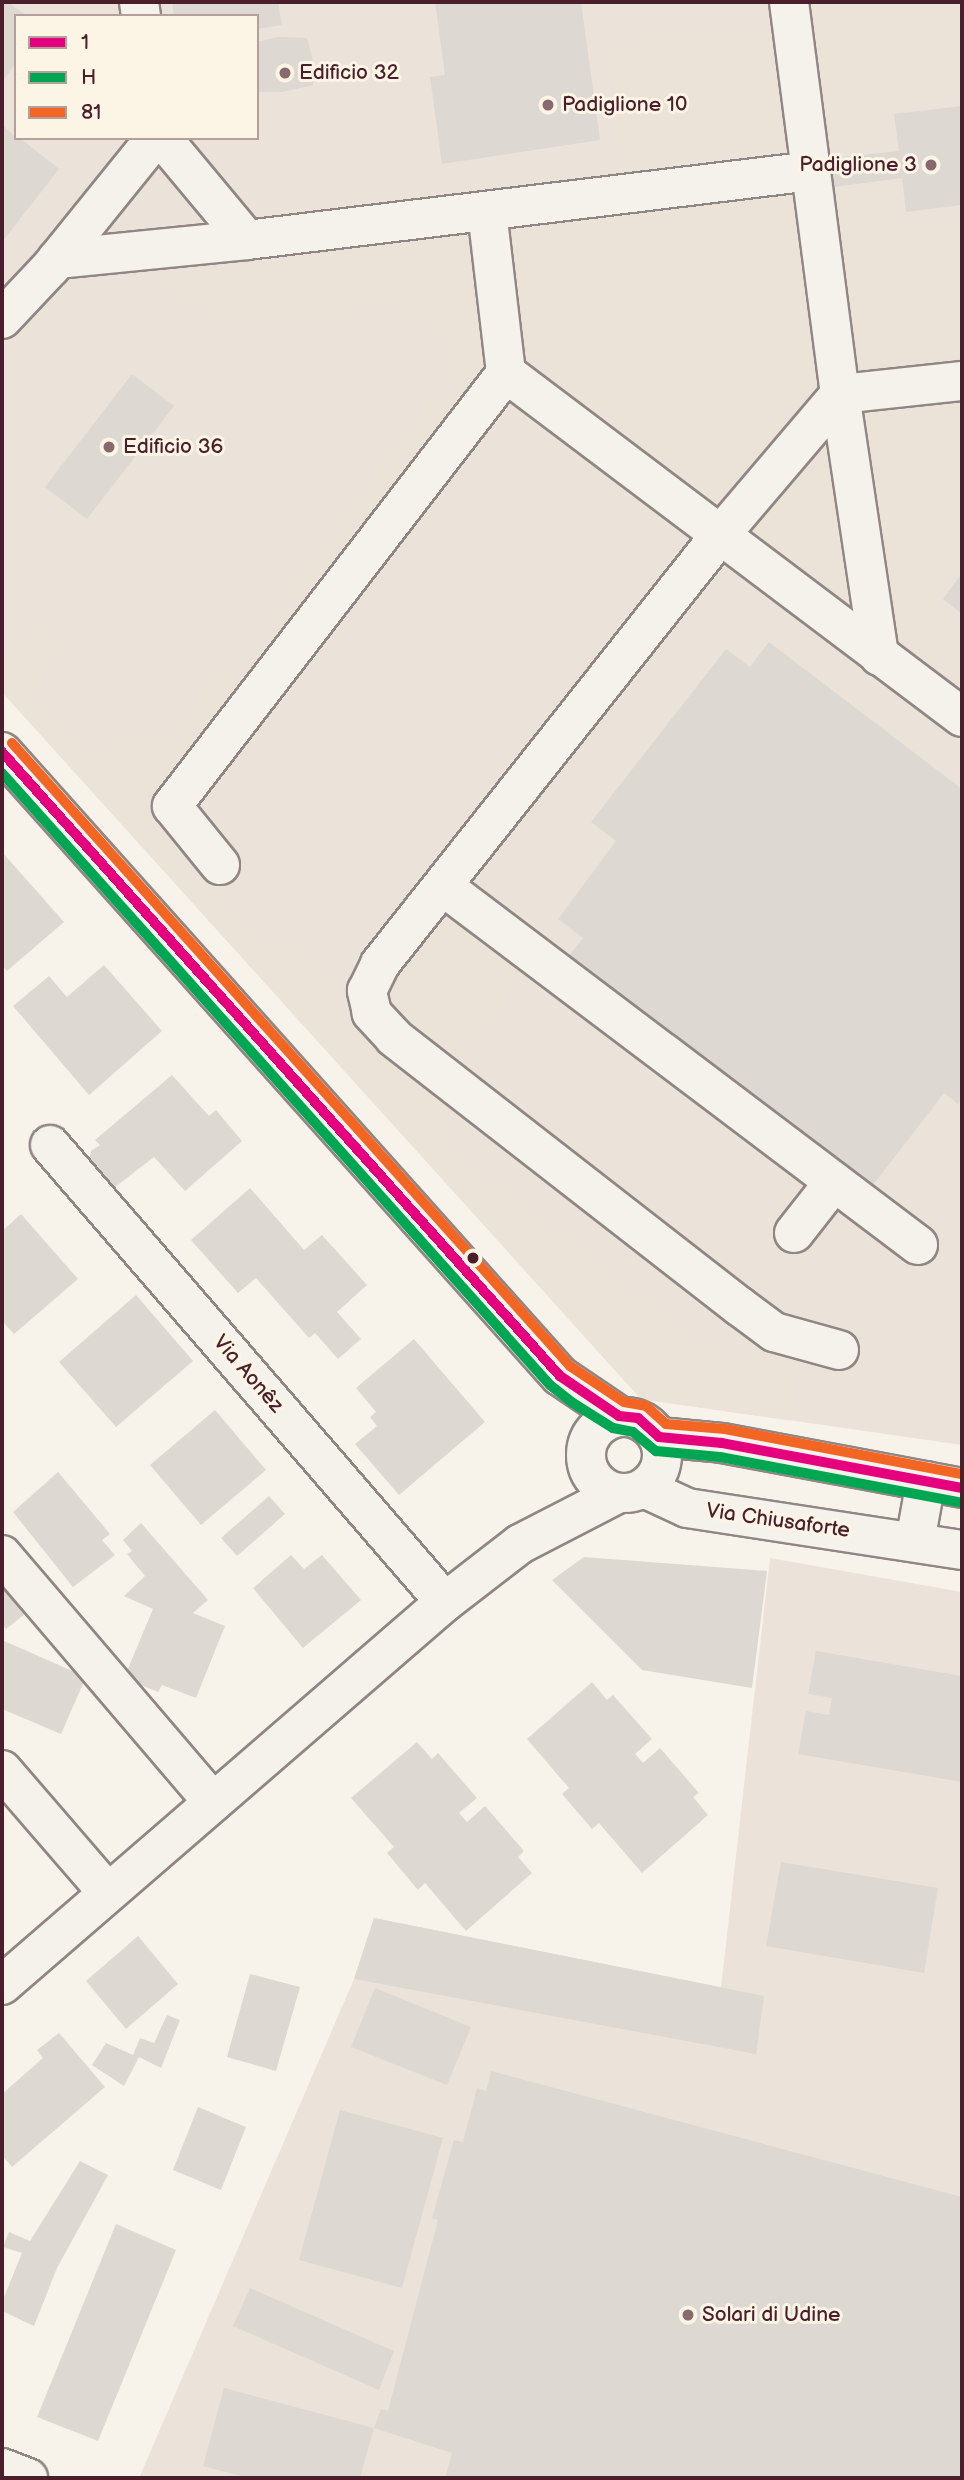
<!DOCTYPE html>
<meta charset="utf-8">
<style>
body{margin:0}
#map{position:relative;width:964px;height:2480px;overflow:hidden;background:#f7f3ea;font-family:"Balsamiq Sans",sans-serif}
div>[style]{position:absolute}
[style*='--x']{left:calc(var(--x)*1px);top:calc(var(--y)*1px);width:calc(var(--w)*1px);rotate:calc(var(--a)*1deg)}
.built>*{inset:0;background:#ebe3d9}
.green>*{inset:0;background:#ebe2d8}
.building>*{inset:0;background:#ddd8d2}
.roads{filter:drop-shadow(2px 0 #908684) drop-shadow(-2px 0 #908684) drop-shadow(0 2px #908684) drop-shadow(0 -2px #908684)}
.minor>*{height:38px;margin:-19px;padding:0 19px;transform-origin:19px;border-radius:19px;background:#f5f2ec}
.minor>.ring{margin:-19px;padding:0;box-sizing:content-box;background:none;border:38px solid #f5f2ec;border-radius:50%}
.major>*{height:38px;margin:-19px;padding:0 19px;transform-origin:19px;border-radius:19px;background:#f5f2ec}
.bus-1>*{height:10px;margin:-5px;padding:0 5px;transform-origin:5px;border-radius:5px;background:#e5007d}
.bus-2>*{height:10px;margin:-5px;padding:0 5px;transform-origin:5px;border-radius:5px;background:#00a651}
.bus-3>*{height:10px;margin:-5px;padding:0 5px;transform-origin:5px;border-radius:5px;background:#f26522}
.dots>*{width:19px;height:19px;translate:-50% -50%;box-sizing:border-box;border:4px solid #fcf5e5;border-radius:50%}
span{translate:-50% -50%;white-space:nowrap;text-align:center;line-height:1.15;-webkit-text-stroke:6px #fcf5e5;paint-order:stroke}
.poi-label{font-size:21px;color:#4a1f2b}
.left{translate:0 -50%;text-align:left}
.right{translate:-100% -50%;text-align:right}
.street-label{font-size:21px;color:#4a1f2b}
.frame{position:absolute;inset:0;border:4px solid #4a1f2b;pointer-events:none}
.legend{position:absolute;left:14px;top:14px;width:245px;height:126px;box-sizing:border-box;background:#fcf5e5;border:2px solid #b59f9b;margin:0;padding:9px 12px;list-style:none;font-size:21px;color:#4a1f2b}
.legend li{display:flex;align-items:center;gap:14px;height:35px}
.legend b{width:35px;border:2px solid #b59f9b}
</style>
<div id="map">
<div class="built">
<i style="clip-path:polygon(evenodd,2px 2px,962px 2px,962px 1445px,641px 1399px,2px 692px,2px 2px,16px 16px,257px 16px,257px 138px,16px 138px,16px 16px)"></i>
<i style="clip-path:polygon(770px 1558px,962px 1592px,962px 2478px,139px 2478px,354px 1979px,374px 1918px,721px 1987px)"></i>
</div>
<div class="green">
<i style="clip-path:polygon(824px 2px,962px 2px,962px 95px,880px 107px,883px 133px,832px 142px,812px 3px)"></i>
<i style="clip-path:polygon(772px 24px,789px 146px,624px 168px,608px 47px)"></i>
<i style="clip-path:polygon(893px 188px,899px 226px,962px 218px,962px 354px,857px 368px,833px 194px)"></i>
<i style="clip-path:polygon(790px 189px,818px 385px,724px 505px,506px 337px,467px 388px,450px 376px,450px 356px,438px 336px,395px 305px,231px 327px,151px 278px)"></i>
<i style="clip-path:polygon(438px 389px,457px 400px,279px 635px,267px 621px)"></i>
<i style="clip-path:polygon(962px 402px,962px 558px,929px 600px,962px 626px,962px 692px,894px 640px,861px 415px)"></i>
<i style="clip-path:polygon(828px 433px,859px 618px,746px 533px)"></i>
<i style="clip-path:polygon(42px 624px,68px 645px,33px 689px,97px 762px,115px 740px,123px 746px,143px 745px,173px 730px,222px 669px,241px 681px,160px 788px,155px 814px,158px 829px,166px 843px,251px 930px,279px 947px,297px 948px,335px 975px,331px 983px,334px 1004px,348px 1025px,458px 1108px,435px 1140px,739px 1370px,761px 1342px,797px 1366px,787px 1420px,641px 1399px,2px 692px,2px 673px)"></i>
<i style="clip-path:polygon(441px 903px,530px 967px,455px 1064px,386px 1008px,383px 981px)"></i>
</div>
<div class="building">
<i style="clip-path:polygon(2px 2px,8px 2px,27px 16px,16px 16px,16px 63px,2px 82px)"></i>
<i style="clip-path:polygon(172px 2px,278px 2px,282px 25px,257px 29px,257px 16px,174px 16px)"></i>
<i style="clip-path:polygon(435px 2px,581px 2px,600px 140px,442px 164px,430px 77px,445px 75px)"></i>
<i style="clip-path:polygon(277px 37px,307px 38px,313px 61px,313px 85px,283px 92px,257px 92px,257px 42px)"></i>
<i style="clip-path:polygon(962px 106px,962px 205px,906px 212px,902px 178px,826px 188px,822px 159px,899px 151px,894px 114px)"></i>
<i style="clip-path:polygon(2px 124px,16px 138px,20px 138px,59px 169px,2px 242px)"></i>
<i style="clip-path:polygon(132px 374px,174px 406px,87px 519px,45px 487px)"></i>
<i style="clip-path:polygon(962px 573px,962px 614px,943px 599px)"></i>
<i style="clip-path:polygon(769px 642px,962px 789px,962px 1099px,958px 1104px,944px 1093px,867px 1193px,564px 962px,583px 938px,558px 919px,616px 841px,591px 822px,726px 649px,750px 667px)"></i>
<i style="clip-path:polygon(2px 852px,64px 922px,7px 971px,2px 965px)"></i>
<i style="clip-path:polygon(104px 965px,162px 1031px,89px 1095px,13px 1006px,49px 976px,67px 997px)"></i>
<i style="clip-path:polygon(172px 1075px,209px 1116px,216px 1110px,242px 1141px,185px 1191px,154px 1157px,106px 1194px,89px 1165px,91px 1151px,100px 1145px,95px 1140px)"></i>
<i style="clip-path:polygon(250px 1188px,304px 1250px,322px 1235px,367px 1285px,337px 1312px,361px 1339px,338px 1359px,315px 1333px,309px 1338px,256px 1278px,238px 1293px,191px 1240px)"></i>
<i style="clip-path:polygon(21px 1214px,78px 1279px,14px 1334px,2px 1321px,2px 1231px)"></i>
<i style="clip-path:polygon(136px 1295px,193px 1361px,116px 1427px,59px 1362px)"></i>
<i style="clip-path:polygon(414px 1339px,485px 1422px,399px 1495px,355px 1444px,377px 1426px,370px 1417px,376px 1412px,356px 1388px)"></i>
<i style="clip-path:polygon(215px 1410px,266px 1470px,201px 1525px,150px 1465px)"></i>
<i style="clip-path:polygon(58px 1472px,110px 1534px,102px 1540px,115px 1555px,73px 1587px,13px 1512px)"></i>
<i style="clip-path:polygon(269px 1496px,285px 1514px,237px 1556px,221px 1538px)"></i>
<i style="clip-path:polygon(141px 1523px,208px 1600px,193px 1613px,225px 1626px,196px 1698px,162px 1685px,158px 1692px,124px 1678px,153px 1609px,124px 1596px,145px 1576px,127px 1554px,132px 1551px,123px 1540px)"></i>
<i style="clip-path:polygon(291px 1555px,304px 1569px,322px 1555px,361px 1600px,303px 1648px,253px 1588px)"></i>
<i style="clip-path:polygon(584px 1557px,767px 1571px,752px 1688px,642px 1670px,552px 1580px)"></i>
<i style="clip-path:polygon(2px 1577px,30px 1610px,6px 1629px,2px 1624px)"></i>
<i style="clip-path:polygon(2px 1640px,86px 1677px,61px 1734px,2px 1709px)"></i>
<i style="clip-path:polygon(816px 1651px,962px 1676px,962px 1782px,798px 1754px,806px 1711px,829px 1715px,832px 1698px,808px 1694px)"></i>
<i style="clip-path:polygon(592px 1682px,607px 1700px,613px 1695px,652px 1739px,635px 1754px,643px 1763px,660px 1748px,699px 1793px,693px 1797px,708px 1815px,642px 1873px,599px 1823px,592px 1829px,562px 1794px,569px 1788px,527px 1739px)"></i>
<i style="clip-path:polygon(417px 1742px,432px 1759px,438px 1753px,477px 1798px,459px 1813px,467px 1822px,485px 1806px,524px 1851px,518px 1857px,532px 1873px,466px 1931px,425px 1883px,418px 1890px,387px 1853px,394px 1847px,351px 1798px)"></i>
<i style="clip-path:polygon(781px 1862px,938px 1888px,924px 1973px,766px 1946px)"></i>
<i style="clip-path:polygon(374px 1918px,764px 1996px,756px 2054px,354px 1979px)"></i>
<i style="clip-path:polygon(138px 1936px,178px 1984px,126px 2029px,86px 1981px)"></i>
<i style="clip-path:polygon(250px 1974px,300px 1987px,276px 2071px,227px 2057px)"></i>
<i style="clip-path:polygon(375px 1988px,471px 2027px,447px 2085px,351px 2047px)"></i>
<i style="clip-path:polygon(167px 2015px,180px 2020px,161px 2068px,139px 2057px,124px 2086px,92px 2065px,106px 2043px,133px 2055px,140px 2038px,154px 2043px)"></i>
<i style="clip-path:polygon(59px 2033px,105px 2087px,12px 2167px,2px 2155px,2px 2094px,43px 2058px,37px 2050px)"></i>
<i style="clip-path:polygon(491px 2071px,962px 2197px,962px 2478px,445px 2478px,452px 2453px,374px 2428px,360px 2478px,249px 2478px,203px 2466px,224px 2388px,374px 2428px,381px 2409px,388px 2411px,438px 2220px,432px 2218px,454px 2140px,463px 2142px,477px 2088px,486px 2091px)"></i>
<i style="clip-path:polygon(198px 2107px,246px 2127px,221px 2190px,173px 2170px)"></i>
<i style="clip-path:polygon(340px 2110px,443px 2138px,402px 2288px,299px 2260px)"></i>
<i style="clip-path:polygon(80px 2161px,108px 2175px,57px 2268px,34px 2326px,2px 2311px,2px 2302px,22px 2253px,3px 2247px,9px 2232px,30px 2241px)"></i>
<i style="clip-path:polygon(116px 2224px,176px 2250px,98px 2441px,37px 2417px)"></i>
<i style="clip-path:polygon(250px 2288px,394px 2351px,379px 2390px,233px 2326px)"></i>
</div>
<div class="roads">
<div class="minor">
<i style="--x:139;--y:2;--w:14;--a:82"></i>
<i style="--x:789;--y:2;--w:395;--a:82.6"></i>
<i style="--x:840;--y:394;--w:265;--a:81.5"></i>
<i style="--x:162;--y:138;--w:133;--a:50.2"></i>
<i style="--x:57;--y:259;--w:191;--a:-5.7"></i>
<i style="--x:247;--y:240;--w:568;--a:-6.97"></i>
<i style="--x:2;--y:319;--w:71;--a:-46.7"></i>
<i style="--x:51;--y:267;--w:166;--a:-51.1"></i>
<i style="--x:506;--y:373;--w:571;--a:37.03"></i>
<i style="--x:2;--y:752;--w:837;--a:48.2"></i>
<i style="--x:560;--y:1376;--w:71;--a:34.1"></i>
<i style="--x:220;--y:865;--w:76;--a:-129.1"></i>
<i style="--x:172;--y:806;--w:547;--a:-52.35"></i>
<i style="--x:506;--y:373;--w:163;--a:-96.7"></i>
<i style="--x:444;--y:887;--w:594;--a:37.06"></i>
<i style="--x:50;--y:1145;--w:604;--a:49.16"></i>
<i style="--x:794;--y:1233;--w:65;--a:-51.9"></i>
<i style="--x:839;--y:1350;--w:67;--a:-164.5"></i>
<i style="--x:774;--y:1332;--w:44;--a:-143.4"></i>
<i style="--x:739;--y:1306;--w:437;--a:-142.1"></i>
<i style="--x:394;--y:1037;--w:33;--a:-133"></i>
<i style="--x:372;--y:1013;--w:23;--a:-103"></i>
<i style="--x:367;--y:991;--w:30;--a:-64"></i>
<i style="--x:380;--y:964;--w:549;--a:-51.58"></i>
<i style="--x:721;--y:534;--w:184;--a:-49.6"></i>
<i style="--x:840;--y:394;--w:123;--a:-6.1"></i>
<i class="ring" style="left:586px;top:1417px;width:38px;height:38px"></i>
<i style="--x:659;--y:1437;--w:63;--a:5.4"></i>
<i style="--x:722;--y:1443;--w:244;--a:10.6"></i>
<i style="--x:644;--y:1488;--w:47;--a:24.9"></i>
<i style="--x:687;--y:1508;--w:278;--a:8.7"></i>
<i style="--x:915;--y:1542;--w:62;--a:-79.8"></i>
<i style="--x:2;--y:1555;--w:325;--a:49.5"></i>
<i style="--x:2;--y:1770;--w:162;--a:49.2"></i>
<i style="--x:2;--y:1985;--w:586;--a:-40.85"></i>
<i style="--x:445;--y:1602;--w:95;--a:-37.7"></i>
<i style="--x:520;--y:1544;--w:111;--a:-27.3"></i>
</div>
<div class="major">
<i style="--x:2;--y:2468;--w:28;--a:21"></i>
</div>
</div>
<div class="bus-1">
<i style="--x:2;--y:752;--w:837;--a:48.2"></i>
<i style="--x:560;--y:1376;--w:71;--a:34.1"></i>
<i style="--x:619;--y:1416;--w:19;--a:6"></i>
<i style="--x:638;--y:1418;--w:28;--a:42"></i>
<i style="--x:659;--y:1437;--w:63;--a:5.4"></i>
<i style="--x:722;--y:1443;--w:244;--a:10.6"></i>
</div>
<div class="bus-2">
<i style="--x:2;--y:773;--w:821;--a:48.16"></i>
<i style="--x:550;--y:1385;--w:29;--a:38"></i>
<i style="--x:573;--y:1403;--w:47;--a:32"></i>
<i style="--x:613;--y:1428;--w:20;--a:11"></i>
<i style="--x:633;--y:1432;--w:30;--a:40"></i>
<i style="--x:656;--y:1451;--w:64;--a:5.4"></i>
<i style="--x:720;--y:1457;--w:243;--a:10.7"></i>
</div>
<div class="bus-3">
<i style="--x:12;--y:743;--w:836;--a:48.15"></i>
<i style="--x:570;--y:1366;--w:65;--a:33.7"></i>
<i style="--x:624;--y:1402;--w:22;--a:10"></i>
<i style="--x:646;--y:1406;--w:27;--a:42"></i>
<i style="--x:666;--y:1424;--w:59;--a:4.8"></i>
<i style="--x:725;--y:1429;--w:241;--a:10.8"></i>
</div>
<div class="dots">
<i style="left:285px;top:73px;background:#87696e"></i>
<i style="left:548px;top:105px;background:#87696e"></i>
<i style="left:931px;top:165px;background:#87696e"></i>
<i style="left:109px;top:447px;background:#87696e"></i>
<i style="left:473px;top:1258px;background:#4a1f2b"></i>
<i style="left:688px;top:2315px;background:#87696e"></i>
</div>
<div class="poi-label">
<span class="left" style="left:299px;top:73px">Edificio 32</span>
<span class="left" style="left:562px;top:105px">Padiglione 10</span>
<span class="right" style="left:917px;top:165px">Padiglione 3</span>
<span class="left" style="left:123px;top:447px">Edificio 36</span>
<span class="left" style="left:702px;top:2315px">Solari di Udine</span>
</div>
<div class="street-label">
<span style="left:248px;top:1374px;rotate:49deg">Via Aonêz</span>
<span style="left:778px;top:1521px;rotate:8deg">Via Chiusaforte</span>
</div>
<div class="frame"></div>
<ul class="legend">
<li><b style="height:9px;background:#e5007d"></b>1</li>
<li><b style="height:9px;background:#00a651"></b>H</li>
<li><b style="height:9px;background:#f26522"></b>81</li>
</ul>
</div>
